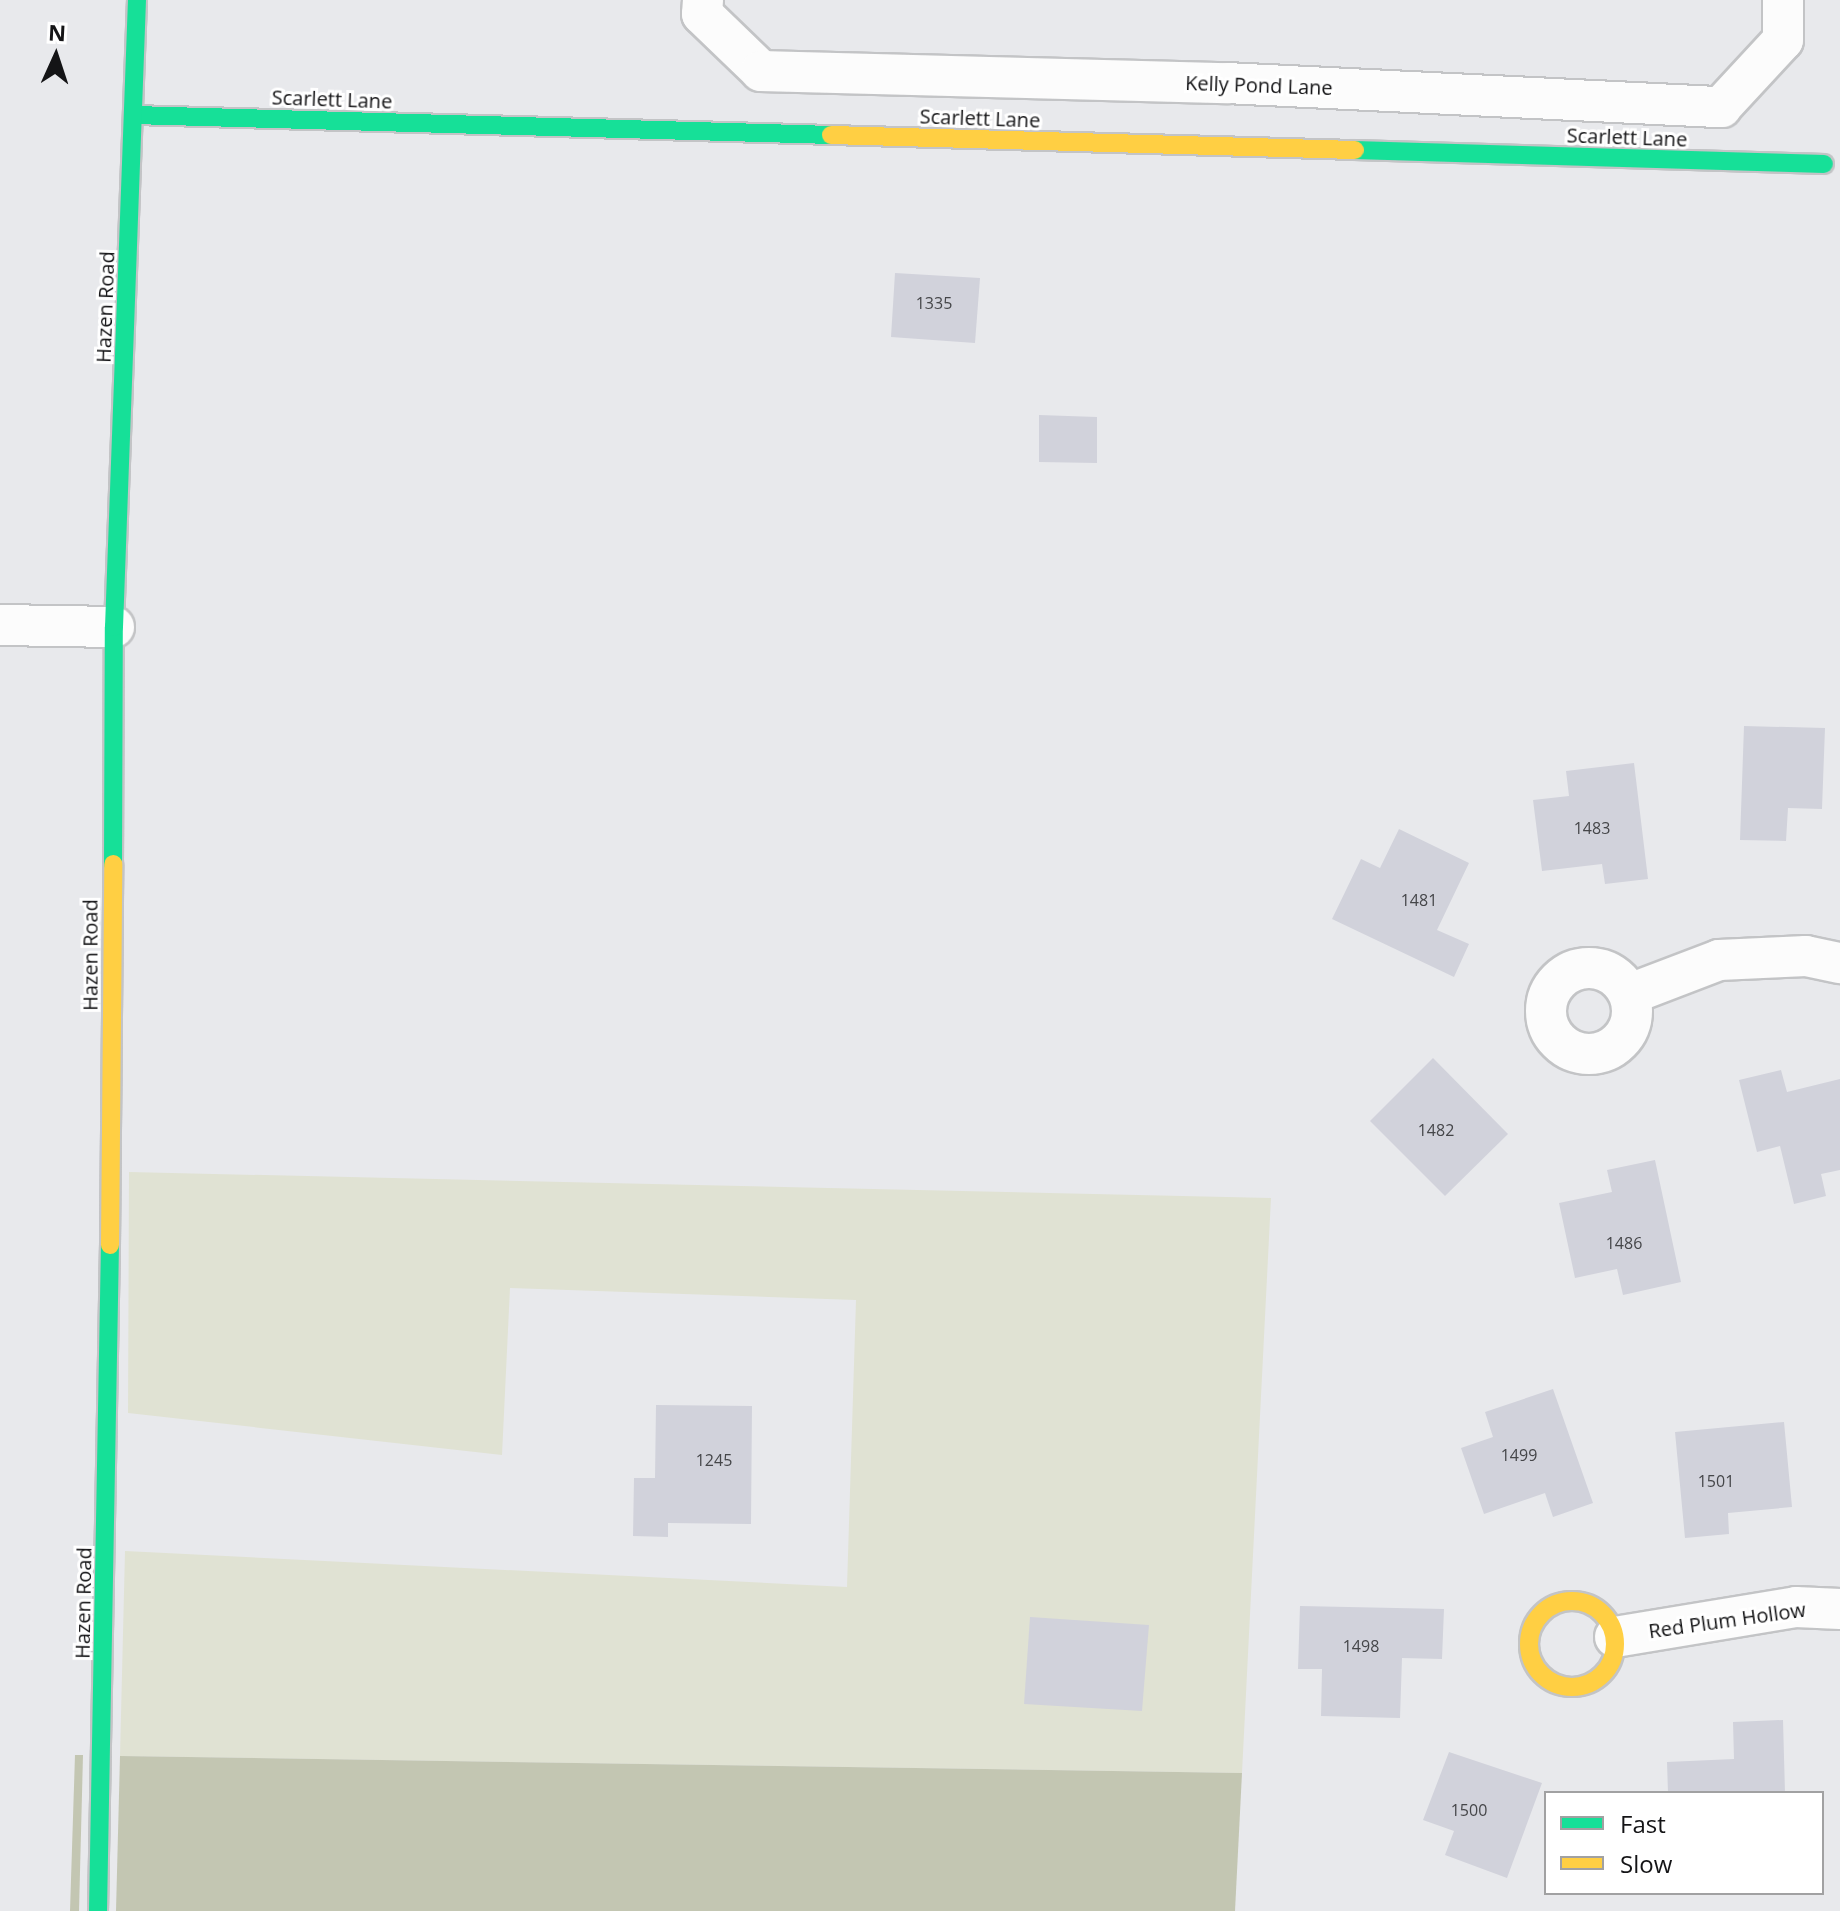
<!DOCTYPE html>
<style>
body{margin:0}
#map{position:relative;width:1840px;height:1911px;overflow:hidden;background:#e8e9ec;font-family:"Open Sans",sans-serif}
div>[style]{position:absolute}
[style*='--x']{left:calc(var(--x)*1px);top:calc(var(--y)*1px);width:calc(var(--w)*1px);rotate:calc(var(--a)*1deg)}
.green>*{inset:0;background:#e0e2d3}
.forest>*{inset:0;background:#c3c6b2}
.building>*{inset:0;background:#d1d2db}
.roads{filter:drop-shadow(2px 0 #c3c4c6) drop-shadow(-2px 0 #c3c4c6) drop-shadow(0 2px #c3c4c6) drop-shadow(0 -2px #c3c4c6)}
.street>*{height:40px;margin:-20px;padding:0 20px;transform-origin:20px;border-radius:20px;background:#fcfcfc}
.street>.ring{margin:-20px;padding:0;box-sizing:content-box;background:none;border:40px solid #fcfcfc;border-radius:50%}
.fast>*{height:18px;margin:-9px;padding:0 9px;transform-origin:9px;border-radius:9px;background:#16e098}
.slow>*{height:18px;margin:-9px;padding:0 9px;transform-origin:9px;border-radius:9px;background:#ffcf43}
.slow>.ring{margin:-9px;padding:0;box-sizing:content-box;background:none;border:18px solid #ffcf43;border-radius:50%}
span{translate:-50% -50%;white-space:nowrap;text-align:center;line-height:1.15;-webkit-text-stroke:6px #fff;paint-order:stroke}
.number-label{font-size:16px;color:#454649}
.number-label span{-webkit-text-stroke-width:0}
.street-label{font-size:20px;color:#141416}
.legend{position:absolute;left:1544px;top:1791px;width:280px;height:104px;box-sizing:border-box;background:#fff;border:2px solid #a1a1a2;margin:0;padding:10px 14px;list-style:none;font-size:24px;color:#141416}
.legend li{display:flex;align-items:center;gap:16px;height:40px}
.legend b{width:40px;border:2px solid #a1a1a2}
.north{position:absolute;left:16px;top:16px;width:80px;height:80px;-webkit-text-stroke:6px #fff;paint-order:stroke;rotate:3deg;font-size:22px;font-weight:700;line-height:32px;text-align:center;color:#141416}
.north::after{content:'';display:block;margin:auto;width:28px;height:36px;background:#141416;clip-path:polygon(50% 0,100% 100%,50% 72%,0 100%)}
</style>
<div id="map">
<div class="green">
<i style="clip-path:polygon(129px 1172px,1271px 1198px,1242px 1773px,120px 1756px,125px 1551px,847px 1587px,856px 1300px,510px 1288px,502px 1455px,128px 1413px)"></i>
</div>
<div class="forest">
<i style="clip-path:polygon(75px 1755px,83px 1755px,79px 1911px,70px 1911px)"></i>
<i style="clip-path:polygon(120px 1756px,1242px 1773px,1235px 1911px,116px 1911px)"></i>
</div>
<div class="building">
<i style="clip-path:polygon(895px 273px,980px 278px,975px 343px,891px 337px)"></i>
<i style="clip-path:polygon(1039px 415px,1097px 417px,1097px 463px,1039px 462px)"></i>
<i style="clip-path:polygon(1744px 726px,1825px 728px,1822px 809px,1788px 808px,1786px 841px,1740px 840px)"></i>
<i style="clip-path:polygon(1634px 763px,1648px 879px,1605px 884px,1602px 864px,1542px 871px,1533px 800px,1569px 796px,1566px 771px)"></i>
<i style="clip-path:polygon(1399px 829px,1469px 863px,1437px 930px,1469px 944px,1454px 977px,1332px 919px,1361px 859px,1380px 868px)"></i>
<i style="clip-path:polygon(1433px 1058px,1508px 1134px,1445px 1196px,1370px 1121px)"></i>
<i style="clip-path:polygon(1781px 1070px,1787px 1092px,1840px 1079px,1840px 1170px,1821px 1174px,1826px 1196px,1794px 1204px,1780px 1146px,1757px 1152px,1739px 1080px)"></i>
<i style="clip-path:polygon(1655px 1160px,1681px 1282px,1623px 1295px,1617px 1269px,1575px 1278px,1559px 1203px,1612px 1192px,1607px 1170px)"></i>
<i style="clip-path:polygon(1553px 1389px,1593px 1503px,1553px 1517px,1545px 1493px,1484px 1514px,1461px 1448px,1493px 1437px,1485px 1412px)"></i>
<i style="clip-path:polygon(656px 1405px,752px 1406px,751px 1524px,668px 1523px,668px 1537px,633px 1536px,634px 1478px,655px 1478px)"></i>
<i style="clip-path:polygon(1784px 1422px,1792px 1507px,1728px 1513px,1729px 1534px,1685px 1538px,1675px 1432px)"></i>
<i style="clip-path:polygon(1300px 1606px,1444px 1609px,1442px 1659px,1402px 1658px,1400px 1718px,1321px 1716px,1322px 1669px,1298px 1669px)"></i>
<i style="clip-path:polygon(1030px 1617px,1149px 1625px,1142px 1711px,1024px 1704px)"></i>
<i style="clip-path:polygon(1783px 1720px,1785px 1793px,1668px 1793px,1667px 1762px,1734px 1759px,1733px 1722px)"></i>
<i style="clip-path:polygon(1449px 1752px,1542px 1783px,1507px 1878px,1445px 1855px,1454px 1831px,1423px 1820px)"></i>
</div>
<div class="roads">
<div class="street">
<i style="--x:703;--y:0;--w:14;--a:94"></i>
<i style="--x:702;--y:14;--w:82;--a:44"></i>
<i style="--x:761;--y:71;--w:465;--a:1.5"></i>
<i style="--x:1226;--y:83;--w:496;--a:2.8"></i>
<i style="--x:1721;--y:107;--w:91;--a:-47.2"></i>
<i style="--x:1783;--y:40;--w:40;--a:-90"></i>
<i style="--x:0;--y:625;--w:114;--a:1"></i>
<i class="ring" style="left:1546px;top:968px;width:46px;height:46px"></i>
<i style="--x:1630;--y:994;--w:95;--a:-20.9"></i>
<i style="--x:1719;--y:960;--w:87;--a:-2.6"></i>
<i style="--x:1806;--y:956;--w:35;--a:12"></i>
<i style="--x:1615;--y:1637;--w:183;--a:-9.4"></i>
<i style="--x:1796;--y:1607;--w:44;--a:2.6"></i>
</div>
<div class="fast">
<i style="--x:134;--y:115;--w:697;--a:1.64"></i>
<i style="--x:1355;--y:150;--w:469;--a:1.7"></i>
<i style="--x:113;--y:864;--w:237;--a:-89.8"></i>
<i style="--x:114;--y:627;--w:627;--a:-87.9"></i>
<i style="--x:98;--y:1911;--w:666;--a:-88.97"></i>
</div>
<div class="slow">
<i style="--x:831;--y:135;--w:524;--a:1.64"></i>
<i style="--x:110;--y:1245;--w:381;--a:-89.5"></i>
<i class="ring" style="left:1529px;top:1601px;width:68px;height:68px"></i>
</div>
</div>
<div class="number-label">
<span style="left:934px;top:303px">1335</span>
<span style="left:1592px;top:828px">1483</span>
<span style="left:1419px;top:900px">1481</span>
<span style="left:1436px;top:1130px">1482</span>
<span style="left:1624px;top:1243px">1486</span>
<span style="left:1519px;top:1455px">1499</span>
<span style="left:714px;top:1460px">1245</span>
<span style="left:1716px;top:1481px">1501</span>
<span style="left:1361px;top:1646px">1498</span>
<span style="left:1469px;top:1810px">1500</span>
</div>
<div class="street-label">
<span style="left:1259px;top:85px;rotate:2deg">Kelly Pond Lane</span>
<span style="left:332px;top:99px;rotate:2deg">Scarlett Lane</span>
<span style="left:980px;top:118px;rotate:2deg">Scarlett Lane</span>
<span style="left:1627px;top:137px;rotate:2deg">Scarlett Lane</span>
<span style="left:105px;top:307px;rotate:-88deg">Hazen Road</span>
<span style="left:90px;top:955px;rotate:-90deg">Hazen Road</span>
<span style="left:83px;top:1603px;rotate:-89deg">Hazen Road</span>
<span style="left:1727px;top:1620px;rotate:-8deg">Red Plum Hollow</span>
</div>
<ul class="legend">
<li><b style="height:10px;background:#16e098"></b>Fast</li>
<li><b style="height:10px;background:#ffcf43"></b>Slow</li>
</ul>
<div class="north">N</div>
</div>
